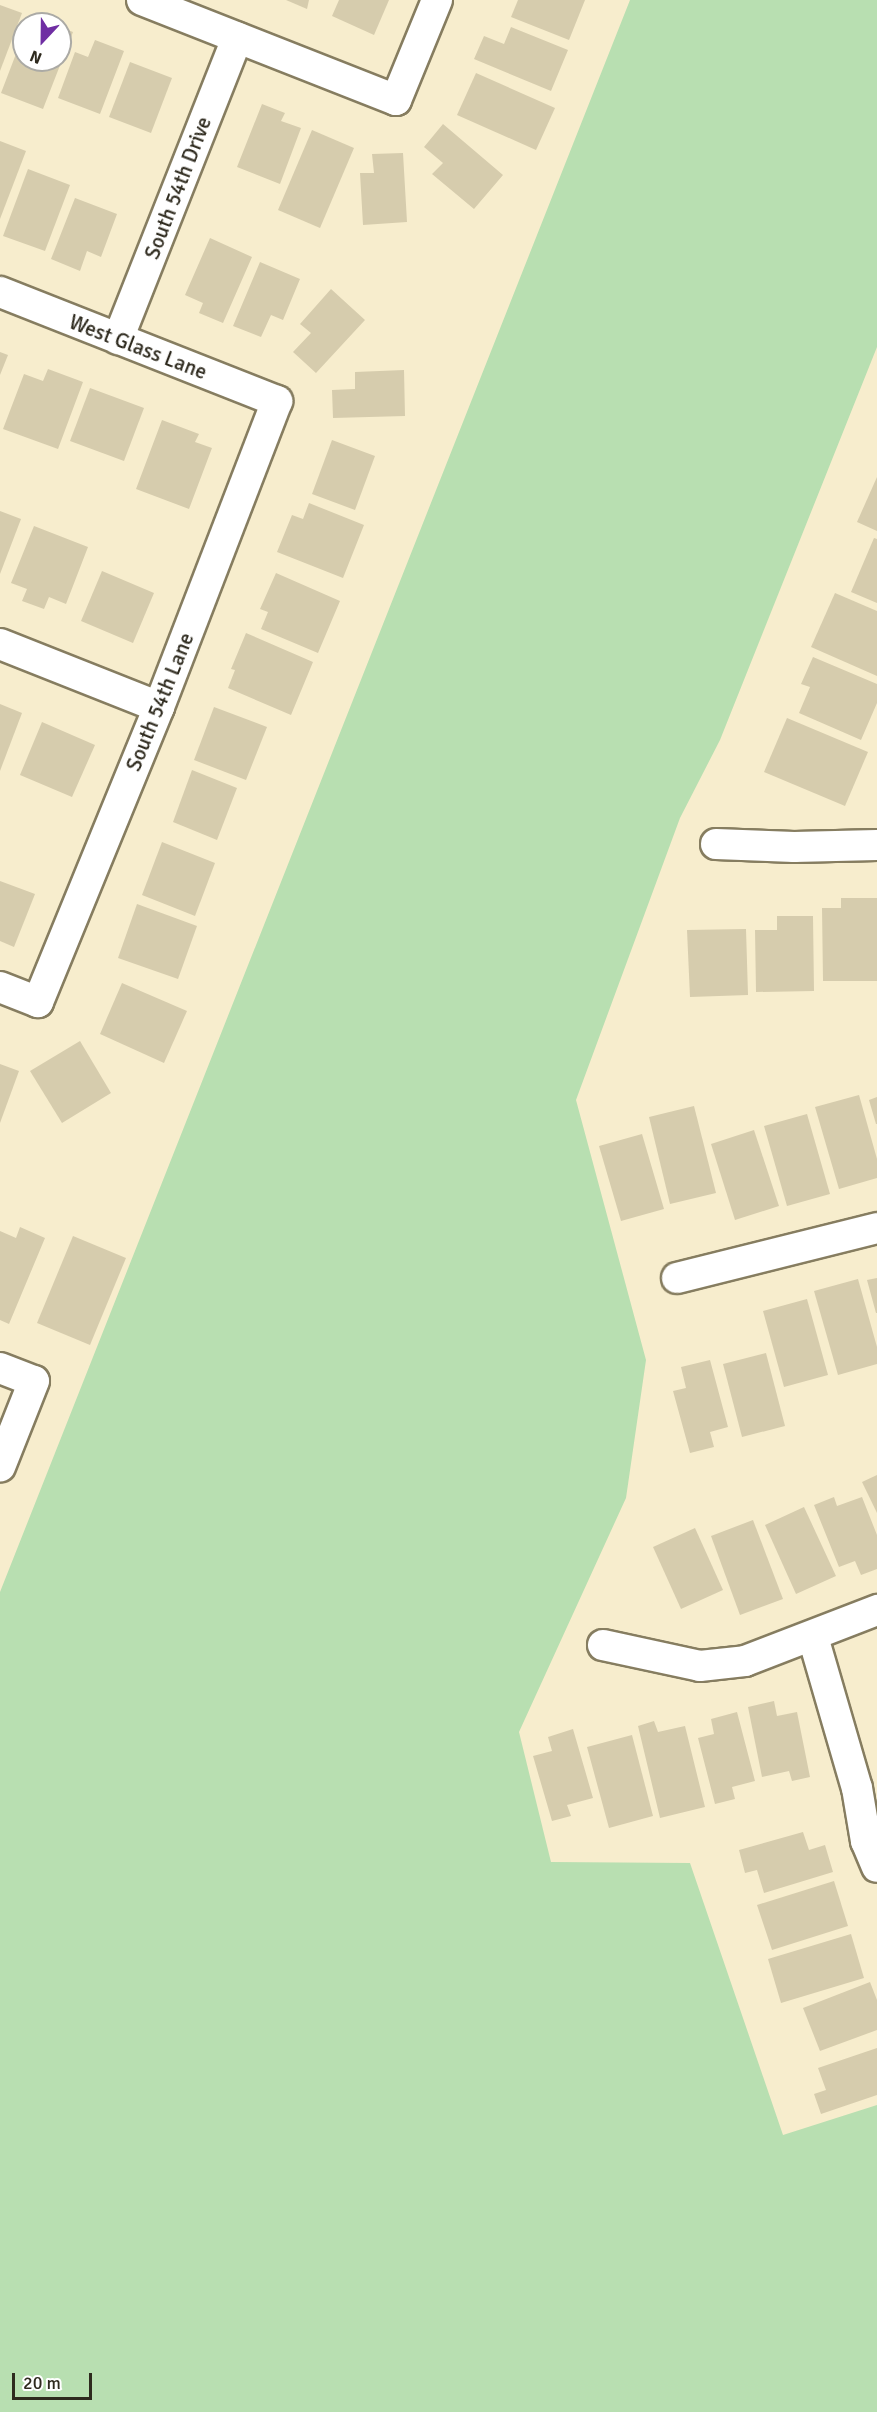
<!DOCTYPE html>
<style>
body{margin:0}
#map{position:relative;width:877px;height:2412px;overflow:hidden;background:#f7edcd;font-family:Signika,sans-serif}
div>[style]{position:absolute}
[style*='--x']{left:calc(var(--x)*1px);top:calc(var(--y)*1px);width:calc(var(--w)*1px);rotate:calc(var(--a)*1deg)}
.green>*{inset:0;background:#b8dfb1}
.building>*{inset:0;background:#d6ccad}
.roads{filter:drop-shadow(2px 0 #867d60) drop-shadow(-2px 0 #867d60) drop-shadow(0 2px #867d60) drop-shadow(0 -2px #867d60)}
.minor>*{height:30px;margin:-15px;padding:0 15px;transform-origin:15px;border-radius:15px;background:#fff}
span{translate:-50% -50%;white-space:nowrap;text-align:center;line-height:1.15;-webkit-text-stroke:6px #fff;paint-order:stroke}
.street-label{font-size:21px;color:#2e2a1e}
.north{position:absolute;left:12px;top:12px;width:60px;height:60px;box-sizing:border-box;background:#fff;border:2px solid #abaaa5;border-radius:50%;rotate:202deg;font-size:16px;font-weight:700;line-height:24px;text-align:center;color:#2e2a1e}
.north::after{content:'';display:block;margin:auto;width:21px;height:27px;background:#6f2ea3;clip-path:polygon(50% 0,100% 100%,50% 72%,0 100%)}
.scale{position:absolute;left:12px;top:2373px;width:80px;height:27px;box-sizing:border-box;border:3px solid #2e2a1e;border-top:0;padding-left:8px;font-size:18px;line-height:21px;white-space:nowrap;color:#2e2a1e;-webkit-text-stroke:4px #fff;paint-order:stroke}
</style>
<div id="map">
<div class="green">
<i style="clip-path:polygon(630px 0,877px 0,877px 347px,720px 740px,680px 818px,576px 1100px,646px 1360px,626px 1498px,519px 1732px,551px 1862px,690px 1863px,783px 2135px,877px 2105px,877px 2412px,0 2412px,0 1592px)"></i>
</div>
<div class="building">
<i style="clip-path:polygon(286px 0,309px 0,307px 9px)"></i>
<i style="clip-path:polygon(339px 0,389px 0,374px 35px,332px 16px)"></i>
<i style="clip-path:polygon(518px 0,585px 0,569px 40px,511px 17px)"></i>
<i style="clip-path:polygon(0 5px,22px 13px,0 71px)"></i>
<i style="clip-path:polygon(31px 15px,53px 24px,27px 24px)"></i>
<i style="clip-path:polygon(60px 27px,73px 32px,43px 109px,1px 93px,24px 33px,24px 60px,60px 60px)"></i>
<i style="clip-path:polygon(511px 27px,568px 50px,551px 91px,474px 59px,484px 36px,504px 44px)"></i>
<i style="clip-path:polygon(95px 40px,124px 51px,100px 114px,58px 98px,75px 52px,88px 57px)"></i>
<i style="clip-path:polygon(130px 62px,172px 78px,151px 133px,109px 117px)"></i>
<i style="clip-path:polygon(476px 73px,555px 108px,536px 150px,457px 115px)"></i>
<i style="clip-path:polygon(262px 104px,285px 113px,281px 121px,301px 128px,280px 184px,237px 167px)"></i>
<i style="clip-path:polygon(443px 124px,503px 175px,474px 209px,432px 174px,443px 163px,424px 147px)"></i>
<i style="clip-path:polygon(312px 130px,354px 148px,320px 228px,278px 210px)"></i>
<i style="clip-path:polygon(0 141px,26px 151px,0 219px)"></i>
<i style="clip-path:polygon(403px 153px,407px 222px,363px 225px,360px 173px,374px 173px,372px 154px)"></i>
<i style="clip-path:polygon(28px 169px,70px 185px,45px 251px,3px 236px)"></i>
<i style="clip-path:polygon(75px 198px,117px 214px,101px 257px,87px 251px,80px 271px,51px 259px)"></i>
<i style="clip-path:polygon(210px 238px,252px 257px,223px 323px,199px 313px,203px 303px,185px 295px)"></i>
<i style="clip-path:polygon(260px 262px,300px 279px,283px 320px,271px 315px,261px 337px,233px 326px)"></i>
<i style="clip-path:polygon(331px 289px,365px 320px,316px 373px,293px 352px,311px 333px,300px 324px)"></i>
<i style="clip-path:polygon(0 352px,8px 355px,0 375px)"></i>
<i style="clip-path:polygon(48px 369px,83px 382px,58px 449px,3px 429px,24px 374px,43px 381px)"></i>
<i style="clip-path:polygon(404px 370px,405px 416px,333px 418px,332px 390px,355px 389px,355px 372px)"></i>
<i style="clip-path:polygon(90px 388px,144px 408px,124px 461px,70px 441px)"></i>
<i style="clip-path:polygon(162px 420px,199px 434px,195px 442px,212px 448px,189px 509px,136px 489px)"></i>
<i style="clip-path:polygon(332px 440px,375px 456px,355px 510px,312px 494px)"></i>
<i style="clip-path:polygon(877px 477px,877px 531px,857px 522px)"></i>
<i style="clip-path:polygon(309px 503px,364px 525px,343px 578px,277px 552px,292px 515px,303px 519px)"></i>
<i style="clip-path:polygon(0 511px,21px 519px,0 574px)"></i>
<i style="clip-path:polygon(34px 526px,88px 547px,66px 604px,49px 597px,44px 609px,22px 601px,27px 589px,11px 583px)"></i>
<i style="clip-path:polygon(874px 538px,877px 539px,877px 603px,851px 592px)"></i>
<i style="clip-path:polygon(102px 571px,154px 593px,133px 643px,81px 621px)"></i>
<i style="clip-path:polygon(276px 573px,340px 601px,318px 653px,261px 629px,268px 612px,260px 609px)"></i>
<i style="clip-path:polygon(835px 593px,877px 611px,877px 676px,811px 647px)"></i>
<i style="clip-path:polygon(246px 633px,313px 662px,291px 715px,228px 688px,235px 670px,231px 669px)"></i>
<i style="clip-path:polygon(813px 657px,877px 684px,877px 703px,861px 740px,799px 713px,810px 687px,801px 684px)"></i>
<i style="clip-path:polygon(0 704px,22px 713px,0 771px)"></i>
<i style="clip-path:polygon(214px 707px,267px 727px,246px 780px,194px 760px)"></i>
<i style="clip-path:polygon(787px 718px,868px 752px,845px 806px,764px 772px)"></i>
<i style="clip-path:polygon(42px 722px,95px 745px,72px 797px,20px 775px)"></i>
<i style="clip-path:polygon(192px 770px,237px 788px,217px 840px,173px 822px)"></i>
<i style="clip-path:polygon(162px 842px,215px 863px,195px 916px,142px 895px)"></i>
<i style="clip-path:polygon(0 881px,35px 894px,14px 947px,0 941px)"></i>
<i style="clip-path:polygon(841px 898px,877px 898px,877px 981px,823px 981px,822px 908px,841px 908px)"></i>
<i style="clip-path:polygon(137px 904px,197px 926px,178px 979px,118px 958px)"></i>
<i style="clip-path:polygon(777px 916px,813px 916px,814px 991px,756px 992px,755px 930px,777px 930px)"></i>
<i style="clip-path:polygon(746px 929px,748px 995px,690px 997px,687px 930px)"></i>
<i style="clip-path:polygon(122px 983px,187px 1011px,164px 1063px,100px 1034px)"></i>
<i style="clip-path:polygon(80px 1041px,111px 1093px,62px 1123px,30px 1071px)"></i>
<i style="clip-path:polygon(0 1064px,19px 1071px,0 1123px)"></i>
<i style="clip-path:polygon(859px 1095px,877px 1159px,877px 1178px,839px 1189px,815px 1107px)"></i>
<i style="clip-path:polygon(877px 1097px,877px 1124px,876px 1124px,869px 1100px)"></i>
<i style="clip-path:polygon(694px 1106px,716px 1193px,670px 1204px,649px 1117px)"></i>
<i style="clip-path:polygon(807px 1114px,830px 1194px,787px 1206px,764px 1126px)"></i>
<i style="clip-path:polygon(754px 1130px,779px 1206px,735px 1220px,711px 1144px)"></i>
<i style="clip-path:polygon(642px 1134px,664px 1209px,621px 1221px,599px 1146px)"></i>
<i style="clip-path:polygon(20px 1227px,45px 1238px,9px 1324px,0 1320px,0 1231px,16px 1238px)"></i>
<i style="clip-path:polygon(73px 1236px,126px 1258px,90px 1345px,37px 1323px)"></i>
<i style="clip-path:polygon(877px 1278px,877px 1313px,876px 1313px,867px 1280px)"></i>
<i style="clip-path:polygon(858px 1279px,877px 1347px,877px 1364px,838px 1375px,814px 1291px)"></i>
<i style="clip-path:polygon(807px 1299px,828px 1375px,784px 1387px,763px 1311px)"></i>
<i style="clip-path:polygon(766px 1353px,785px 1426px,742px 1437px,723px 1364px)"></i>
<i style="clip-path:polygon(710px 1360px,728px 1427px,710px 1432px,714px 1447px,690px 1453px,673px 1391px,686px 1388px,681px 1367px)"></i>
<i style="clip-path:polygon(877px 1475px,877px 1513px,862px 1482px)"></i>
<i style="clip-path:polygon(834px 1497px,837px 1506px,862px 1497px,877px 1535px,877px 1569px,861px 1575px,855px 1561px,839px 1567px,814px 1505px)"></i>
<i style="clip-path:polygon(804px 1507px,836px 1576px,796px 1594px,765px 1525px)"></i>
<i style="clip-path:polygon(753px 1520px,783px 1599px,740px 1615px,711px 1536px)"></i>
<i style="clip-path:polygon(695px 1528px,723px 1590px,681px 1609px,653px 1547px)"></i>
<i style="clip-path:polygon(774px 1701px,777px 1716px,797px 1712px,810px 1777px,792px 1781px,789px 1771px,762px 1777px,748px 1707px)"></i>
<i style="clip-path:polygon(737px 1712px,755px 1781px,732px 1787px,735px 1799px,715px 1804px,698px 1738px,714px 1734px,711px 1719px)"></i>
<i style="clip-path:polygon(654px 1721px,658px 1732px,685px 1726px,705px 1807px,660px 1818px,638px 1726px)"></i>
<i style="clip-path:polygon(573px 1729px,593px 1798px,567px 1805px,571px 1816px,552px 1821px,533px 1756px,552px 1751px,548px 1737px)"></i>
<i style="clip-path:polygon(632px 1735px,653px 1816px,609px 1828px,587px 1747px)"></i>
<i style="clip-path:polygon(803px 1832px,809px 1850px,825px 1845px,833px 1872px,764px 1893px,757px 1870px,745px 1873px,739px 1850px)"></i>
<i style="clip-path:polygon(834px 1881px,848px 1926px,772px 1950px,757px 1905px)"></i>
<i style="clip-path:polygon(851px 1934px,864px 1978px,781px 2003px,768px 1959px)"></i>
<i style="clip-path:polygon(870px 1982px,877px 2000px,877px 2030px,820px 2051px,803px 2008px)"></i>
<i style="clip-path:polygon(877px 2048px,877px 2095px,821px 2114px,814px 2094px,826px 2090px,818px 2068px)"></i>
</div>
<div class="roads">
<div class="minor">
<i style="--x:142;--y:0;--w:273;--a:21.5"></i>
<i style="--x:396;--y:100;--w:108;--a:-67.7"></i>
<i style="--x:0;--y:292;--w:298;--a:21.5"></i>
<i style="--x:277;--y:401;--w:328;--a:111.1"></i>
<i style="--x:159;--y:707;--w:319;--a:112.3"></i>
<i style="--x:38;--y:1002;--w:41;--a:-158.5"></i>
<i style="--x:118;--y:339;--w:324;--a:-68.4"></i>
<i style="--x:0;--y:644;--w:171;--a:21.6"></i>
<i style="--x:716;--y:844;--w:78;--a:2.2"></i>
<i style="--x:794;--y:847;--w:83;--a:-1.4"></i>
<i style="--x:677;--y:1278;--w:206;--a:-14"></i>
<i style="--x:0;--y:1368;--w:36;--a:21"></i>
<i style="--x:34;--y:1381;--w:92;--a:111.6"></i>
<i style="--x:813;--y:1637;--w:157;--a:73.8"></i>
<i style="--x:857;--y:1788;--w:54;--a:80.4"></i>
<i style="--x:866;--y:1841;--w:28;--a:67"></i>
<i style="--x:603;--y:1645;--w:99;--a:12.2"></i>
<i style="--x:700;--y:1666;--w:45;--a:-6.3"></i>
<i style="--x:745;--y:1661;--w:142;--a:-21.1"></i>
</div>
</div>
<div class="street-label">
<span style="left:178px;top:188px;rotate:-69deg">South 54th Drive</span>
<span style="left:138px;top:347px;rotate:21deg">West Glass Lane</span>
<span style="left:160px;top:702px;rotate:-68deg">South 54th Lane</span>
</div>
<div class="north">N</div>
<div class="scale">20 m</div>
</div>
